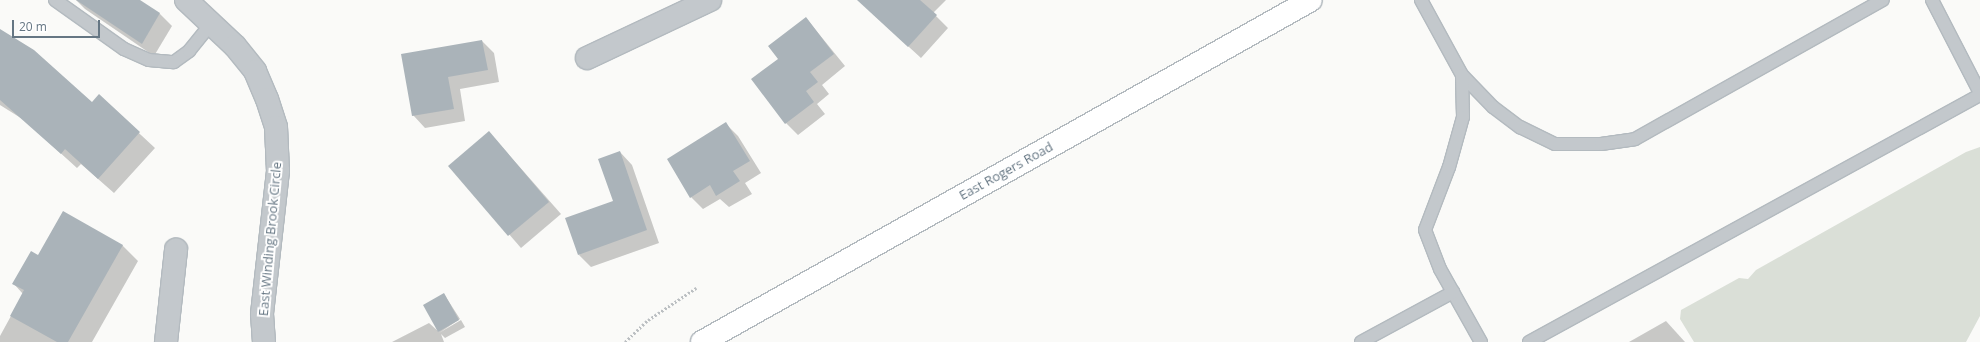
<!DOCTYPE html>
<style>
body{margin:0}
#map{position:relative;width:1980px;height:342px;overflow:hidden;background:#fafaf8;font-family:"Open Sans",sans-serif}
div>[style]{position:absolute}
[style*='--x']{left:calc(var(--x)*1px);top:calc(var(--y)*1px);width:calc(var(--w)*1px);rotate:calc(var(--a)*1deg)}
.green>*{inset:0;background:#dadfd7}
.shadow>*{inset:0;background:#0003}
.building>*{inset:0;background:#aab3b9}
.path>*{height:2.5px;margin-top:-1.25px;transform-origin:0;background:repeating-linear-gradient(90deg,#bbbfc2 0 2px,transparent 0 4px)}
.roads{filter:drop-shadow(1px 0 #b3babf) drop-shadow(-1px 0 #b3babf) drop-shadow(0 1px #b3babf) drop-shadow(0 -1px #b3babf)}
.service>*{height:12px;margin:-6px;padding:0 6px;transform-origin:6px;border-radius:6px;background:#c3c8cc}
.minor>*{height:22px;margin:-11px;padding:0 11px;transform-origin:11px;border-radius:11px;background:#c3c8cc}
.secondary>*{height:22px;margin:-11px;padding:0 11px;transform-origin:11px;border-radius:11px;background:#fff}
span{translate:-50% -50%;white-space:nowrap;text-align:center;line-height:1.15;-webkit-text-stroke:4px #fff;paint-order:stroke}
.street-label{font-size:13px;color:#657683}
.scale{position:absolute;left:12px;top:20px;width:88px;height:18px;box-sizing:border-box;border:2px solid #657683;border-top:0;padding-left:5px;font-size:12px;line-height:14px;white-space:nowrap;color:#657683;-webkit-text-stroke:3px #fff;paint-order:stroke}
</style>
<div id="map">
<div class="green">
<i style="clip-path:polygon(1980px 147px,1980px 316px,1966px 342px,1694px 342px,1680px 319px,1681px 310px,1739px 278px,1748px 279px,1756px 270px,1966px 152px)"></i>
</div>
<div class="shadow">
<i style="clip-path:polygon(76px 0,138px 0,160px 14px,172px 26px,154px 56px,85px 9px)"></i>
<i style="clip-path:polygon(864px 0,946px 0,933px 13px,948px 28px,921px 58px,874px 15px)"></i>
<i style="clip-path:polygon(806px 18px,845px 66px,822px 85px,829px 94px,817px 104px,825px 114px,798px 135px,786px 123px,780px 59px)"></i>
<i style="clip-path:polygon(0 30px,92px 103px,99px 96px,155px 148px,114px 193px,81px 164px,77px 168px,24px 120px,0 105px)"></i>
<i style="clip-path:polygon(482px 41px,494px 53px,499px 82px,460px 89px,465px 121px,425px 128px,413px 115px,402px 55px)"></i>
<i style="clip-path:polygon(726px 124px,738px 136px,761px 173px,745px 183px,752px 194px,729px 207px,720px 199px,703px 209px,691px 197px)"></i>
<i style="clip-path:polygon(489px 132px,561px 214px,521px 248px,450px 166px)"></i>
<i style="clip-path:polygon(620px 152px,632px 165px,659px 243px,591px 267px,579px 255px,614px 202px)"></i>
<i style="clip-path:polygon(122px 245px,138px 261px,92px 342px,0 342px,0 336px,23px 294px,14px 284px,39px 256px)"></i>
<i style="clip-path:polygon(444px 294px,460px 319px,439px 333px,461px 320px,465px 327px,445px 338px,441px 334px,444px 342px,392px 342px,429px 323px,439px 332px,424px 305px)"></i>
<i style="clip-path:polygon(1666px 321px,1685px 342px,1629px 342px)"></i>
</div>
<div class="building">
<i style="clip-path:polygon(76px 0,140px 0,160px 13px,142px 44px)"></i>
<i style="clip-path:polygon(857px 0,920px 0,937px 15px,908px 47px)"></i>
<i style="clip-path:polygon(806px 17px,834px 54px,810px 72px,818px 82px,806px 91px,814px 102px,785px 124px,751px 79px,778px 59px,768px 46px)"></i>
<i style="clip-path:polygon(0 29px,34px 50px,92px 102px,99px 94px,140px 132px,98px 179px,65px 149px,61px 154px,0 100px)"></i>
<i style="clip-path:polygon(482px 40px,488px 70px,448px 77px,454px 109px,412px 116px,401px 54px)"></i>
<i style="clip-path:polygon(726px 122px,750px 161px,733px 171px,740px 181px,716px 196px,710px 185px,690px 198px,667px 159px)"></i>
<i style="clip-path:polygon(489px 131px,549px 202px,508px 236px,448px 166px)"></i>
<i style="clip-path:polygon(620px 151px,647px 230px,578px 255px,565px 218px,613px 201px,598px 159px)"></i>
<i style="clip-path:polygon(63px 211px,123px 245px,68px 342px,57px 342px,10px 316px,24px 290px,12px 284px,31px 251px,38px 255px)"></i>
<i style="clip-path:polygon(444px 293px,459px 320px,438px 332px,423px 305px)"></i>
</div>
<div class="path">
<i style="--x:625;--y:342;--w:32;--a:-44"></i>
<i style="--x:648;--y:320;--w:58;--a:-33.7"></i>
</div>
<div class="roads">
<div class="service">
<i style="--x:55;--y:0;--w:85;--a:35.4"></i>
<i style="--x:124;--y:49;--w:27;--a:24"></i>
<i style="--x:149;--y:60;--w:25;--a:5"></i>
<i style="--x:174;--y:62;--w:19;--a:-36"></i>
<i style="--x:189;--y:51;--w:35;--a:-51"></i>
<i style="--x:1421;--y:0;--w:85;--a:61.3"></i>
<i style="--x:1462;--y:75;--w:45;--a:45.9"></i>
<i style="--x:1493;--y:107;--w:34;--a:37"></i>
<i style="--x:1520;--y:127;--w:39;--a:26"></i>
<i style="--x:1555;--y:144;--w:46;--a:0"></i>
<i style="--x:1601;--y:144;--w:34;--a:-8"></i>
<i style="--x:1635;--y:139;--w:284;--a:-29.3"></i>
<i style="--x:1932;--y:0;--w:105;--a:62.7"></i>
<i style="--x:1462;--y:75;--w:42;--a:88.6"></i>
<i style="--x:1463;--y:117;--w:52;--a:105.6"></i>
<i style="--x:1449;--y:167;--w:67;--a:110.9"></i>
<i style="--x:1425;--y:230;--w:42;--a:69"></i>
<i style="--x:1440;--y:269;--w:84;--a:60.7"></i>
<i style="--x:1361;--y:342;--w:105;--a:-28.5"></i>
<i style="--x:1529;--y:342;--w:514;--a:-28.71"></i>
</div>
<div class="minor">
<i style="--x:186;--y:0;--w:67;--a:43.2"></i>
<i style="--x:235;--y:46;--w:32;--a:51"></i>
<i style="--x:255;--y:71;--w:30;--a:67"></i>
<i style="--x:267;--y:99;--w:29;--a:72"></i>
<i style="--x:276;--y:127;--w:44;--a:87.4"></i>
<i style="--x:278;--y:171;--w:144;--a:96.4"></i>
<i style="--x:262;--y:314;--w:28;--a:86"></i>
<i style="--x:587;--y:58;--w:136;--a:-25.2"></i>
<i style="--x:166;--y:342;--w:93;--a:-83.8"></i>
</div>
<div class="secondary">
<i style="--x:702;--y:342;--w:698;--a:-29.32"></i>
</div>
</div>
<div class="street-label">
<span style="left:1006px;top:171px;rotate:-29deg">East Rogers Road</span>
<span style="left:270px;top:239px;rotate:-85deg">East Winding Brook Circle</span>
</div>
<div class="scale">20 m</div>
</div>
